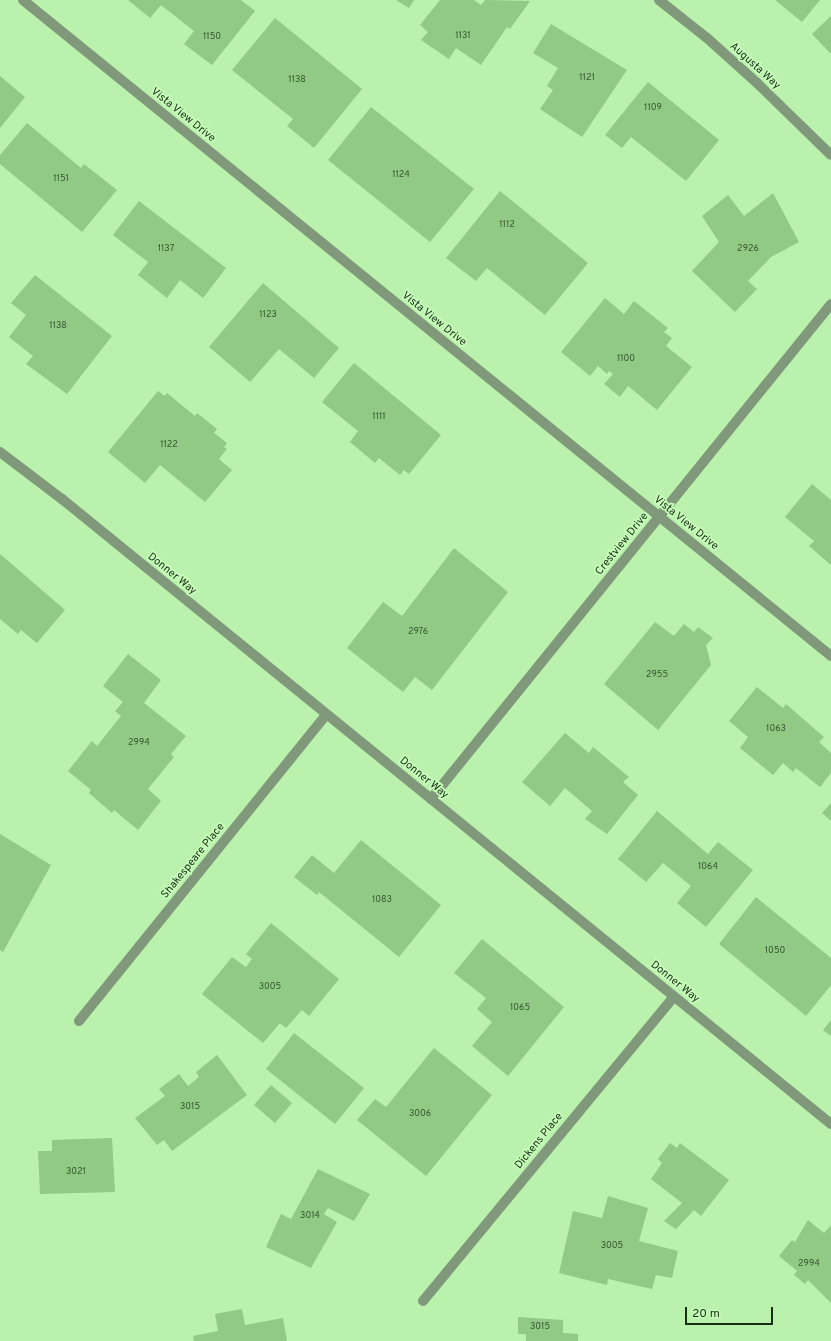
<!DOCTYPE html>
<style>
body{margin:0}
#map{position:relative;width:831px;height:1341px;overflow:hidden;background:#b9f1ad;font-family:Overpass,sans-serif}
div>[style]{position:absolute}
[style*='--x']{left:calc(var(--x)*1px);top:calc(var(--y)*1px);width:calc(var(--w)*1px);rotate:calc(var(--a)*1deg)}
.building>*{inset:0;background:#90ca84}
.minor>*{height:10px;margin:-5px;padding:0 5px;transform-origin:5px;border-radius:5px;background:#80997b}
span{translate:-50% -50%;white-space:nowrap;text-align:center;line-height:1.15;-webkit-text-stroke:3.5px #c6feba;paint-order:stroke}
.number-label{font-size:9px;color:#375630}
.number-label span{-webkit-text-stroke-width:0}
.street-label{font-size:11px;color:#192f14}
.scale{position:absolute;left:685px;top:1307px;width:88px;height:18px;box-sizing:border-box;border:2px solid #192f14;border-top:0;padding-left:5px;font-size:12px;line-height:14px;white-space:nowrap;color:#192f14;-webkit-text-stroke:3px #c6feba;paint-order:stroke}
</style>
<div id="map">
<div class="building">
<i style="clip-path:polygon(128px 0,241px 0,255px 11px,212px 65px,184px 44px,194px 31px,161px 5px,150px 18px)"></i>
<i style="clip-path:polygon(396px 0,414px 0,409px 8px)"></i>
<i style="clip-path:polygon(440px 0,474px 0,481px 5px,485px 0,530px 1px,510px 29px,507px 27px,481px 65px,456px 48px,449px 59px,421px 40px,428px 32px,420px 25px)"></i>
<i style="clip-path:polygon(775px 0,820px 0,802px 22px)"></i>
<i style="clip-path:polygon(831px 16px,831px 54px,812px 34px)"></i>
<i style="clip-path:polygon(275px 18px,362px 89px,314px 148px,287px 126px,293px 119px,232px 70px)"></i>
<i style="clip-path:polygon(551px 24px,627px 70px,582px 137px,540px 109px,553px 90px,547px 86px,558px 68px,533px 53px)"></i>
<i style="clip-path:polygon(0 76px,25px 97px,0 128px)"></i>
<i style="clip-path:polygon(648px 82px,719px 140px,686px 181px,631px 137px,622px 148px,605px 135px)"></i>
<i style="clip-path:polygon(371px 107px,474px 189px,430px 242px,328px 160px)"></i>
<i style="clip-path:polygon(27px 123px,81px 168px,84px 164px,117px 190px,82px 232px,0 164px,0 155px)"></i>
<i style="clip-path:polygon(500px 191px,588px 263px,545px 315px,487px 268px,476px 281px,446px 258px)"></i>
<i style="clip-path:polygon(773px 193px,799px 242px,771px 257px,748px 281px,757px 289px,735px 312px,692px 271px,719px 242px,702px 216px,728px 195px,744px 216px)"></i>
<i style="clip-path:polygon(139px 201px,226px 268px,203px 298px,180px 280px,167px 298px,138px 275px,148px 262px,113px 235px)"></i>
<i style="clip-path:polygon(35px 275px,112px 336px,67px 394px,26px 364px,33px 356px,9px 337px,26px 315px,11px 303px)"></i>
<i style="clip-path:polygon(263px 283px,339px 348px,314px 378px,279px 349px,250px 382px,209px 347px)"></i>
<i style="clip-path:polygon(605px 298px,624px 314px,634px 301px,668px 328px,664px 332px,672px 338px,666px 346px,692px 367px,657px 410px,628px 386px,620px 397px,604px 384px,613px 374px,609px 371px,607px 374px,598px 366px,590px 376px,561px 352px)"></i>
<i style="clip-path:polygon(354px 363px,441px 435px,409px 474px,404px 470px,400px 475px,379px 458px,375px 463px,350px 442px,358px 431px,322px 402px)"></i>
<i style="clip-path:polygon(158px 391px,165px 396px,167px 393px,195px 416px,197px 413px,217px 429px,214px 433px,227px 443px,224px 447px,227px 449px,219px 459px,232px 470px,205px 502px,160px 465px,145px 483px,108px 452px)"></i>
<i style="clip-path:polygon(812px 484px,831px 500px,831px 565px,809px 546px,814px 541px,785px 517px)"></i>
<i style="clip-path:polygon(454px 548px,508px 592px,432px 690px,415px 677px,403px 692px,347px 648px,383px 602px,402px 616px)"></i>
<i style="clip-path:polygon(0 554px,65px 610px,37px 643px,21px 630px,18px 634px,0 619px)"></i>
<i style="clip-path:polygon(655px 622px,674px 636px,684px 624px,694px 632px,698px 627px,713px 638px,706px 645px,711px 665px,658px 730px,604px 684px)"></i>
<i style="clip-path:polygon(128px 654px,161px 680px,144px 703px,186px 736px,171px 754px,174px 757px,148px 789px,161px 801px,138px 830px,114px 810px,112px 813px,89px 793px,91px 790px,68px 771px,92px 741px,97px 746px,121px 716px,115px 711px,123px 702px,103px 686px)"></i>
<i style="clip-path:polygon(757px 687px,783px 708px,786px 704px,824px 737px,819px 742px,831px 753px,831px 773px,820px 787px,796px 768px,793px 772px,783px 763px,773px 775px,740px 748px,748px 737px,729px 721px)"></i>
<i style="clip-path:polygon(565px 733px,589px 753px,593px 747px,629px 777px,623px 782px,638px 795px,607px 834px,585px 819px,592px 811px,565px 788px,550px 806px,522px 782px)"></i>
<i style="clip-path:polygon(831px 803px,831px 821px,822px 813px)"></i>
<i style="clip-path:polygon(657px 811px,708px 854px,718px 842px,753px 870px,706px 927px,677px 903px,691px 886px,663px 863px,646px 882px,618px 859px)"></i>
<i style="clip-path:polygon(0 834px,51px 865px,3px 952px,0 950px)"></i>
<i style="clip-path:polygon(361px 840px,441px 905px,399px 957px,319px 892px,317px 895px,294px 877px,312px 855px,334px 873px)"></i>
<i style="clip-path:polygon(756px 897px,831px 958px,831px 985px,806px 1016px,719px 944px)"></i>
<i style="clip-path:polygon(271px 923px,339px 979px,309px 1016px,302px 1010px,286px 1028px,280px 1023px,263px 1043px,202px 994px,232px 957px,246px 967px,252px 959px,246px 954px)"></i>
<i style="clip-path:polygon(482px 939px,564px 1007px,508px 1076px,472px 1046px,492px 1022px,477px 1009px,486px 998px,454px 973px)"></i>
<i style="clip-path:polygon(831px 1020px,831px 1036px,823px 1030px)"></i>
<i style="clip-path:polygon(294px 1033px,364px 1088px,335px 1124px,266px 1069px)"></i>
<i style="clip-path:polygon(434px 1048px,492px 1095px,426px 1176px,357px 1120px,375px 1099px,386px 1107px)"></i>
<i style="clip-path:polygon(217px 1055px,247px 1095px,172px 1151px,164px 1140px,157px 1145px,135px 1118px,165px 1096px,159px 1089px,179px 1074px,188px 1086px,199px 1077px,196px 1072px)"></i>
<i style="clip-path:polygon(271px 1085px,292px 1103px,275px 1123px,254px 1105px)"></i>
<i style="clip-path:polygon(112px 1138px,115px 1192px,40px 1194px,38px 1151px,52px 1151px,52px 1140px)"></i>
<i style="clip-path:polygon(670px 1143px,677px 1148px,680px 1143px,729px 1180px,701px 1216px,694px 1210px,676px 1229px,664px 1221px,682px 1203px,651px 1179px,662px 1163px,658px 1159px)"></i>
<i style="clip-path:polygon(318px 1169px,370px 1194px,354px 1221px,328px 1208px,324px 1214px,337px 1222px,311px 1268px,266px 1247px,281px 1214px,291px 1219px)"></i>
<i style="clip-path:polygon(608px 1196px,648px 1208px,639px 1241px,678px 1251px,672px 1278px,656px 1275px,652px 1289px,608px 1279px,607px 1285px,559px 1273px,573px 1211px,602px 1218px)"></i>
<i style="clip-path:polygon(808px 1220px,824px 1233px,831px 1225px,831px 1303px,808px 1280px,805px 1284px,794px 1275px,797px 1271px,779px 1256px,792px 1240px,795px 1242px)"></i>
<i style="clip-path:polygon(242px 1309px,245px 1325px,283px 1318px,287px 1341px,194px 1341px,193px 1336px,218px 1331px,215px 1314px)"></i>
<i style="clip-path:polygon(518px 1317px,563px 1320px,563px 1333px,578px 1334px,578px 1341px,526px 1341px,526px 1334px,518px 1334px)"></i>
</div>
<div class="minor">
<i style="--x:23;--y:0;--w:1041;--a:39.07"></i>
<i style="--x:659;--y:0;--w:61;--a:38.4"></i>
<i style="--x:707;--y:38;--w:67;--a:42"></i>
<i style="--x:757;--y:83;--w:103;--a:44.2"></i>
<i style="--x:0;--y:452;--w:78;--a:37.2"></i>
<i style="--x:62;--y:499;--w:991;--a:39.1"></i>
<i style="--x:431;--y:799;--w:636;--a:-51.06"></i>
<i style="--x:79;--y:1021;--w:393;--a:-51.1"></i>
<i style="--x:423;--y:1301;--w:394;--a:-50.5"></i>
</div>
<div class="number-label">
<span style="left:463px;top:36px">1131</span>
<span style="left:212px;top:37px">1150</span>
<span style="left:587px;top:78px">1121</span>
<span style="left:297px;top:80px">1138</span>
<span style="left:653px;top:108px">1109</span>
<span style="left:401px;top:175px">1124</span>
<span style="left:61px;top:179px">1151</span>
<span style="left:507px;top:225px">1112</span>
<span style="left:166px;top:249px">1137</span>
<span style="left:748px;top:249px">2926</span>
<span style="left:268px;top:315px">1123</span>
<span style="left:58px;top:326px">1138</span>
<span style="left:626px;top:359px">1100</span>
<span style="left:379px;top:417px">1111</span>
<span style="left:169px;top:445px">1122</span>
<span style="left:418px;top:632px">2976</span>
<span style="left:657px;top:675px">2955</span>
<span style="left:776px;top:729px">1063</span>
<span style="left:139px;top:743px">2994</span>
<span style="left:708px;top:867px">1064</span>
<span style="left:382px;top:900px">1083</span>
<span style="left:775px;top:951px">1050</span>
<span style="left:270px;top:987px">3005</span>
<span style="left:520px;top:1008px">1065</span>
<span style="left:190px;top:1107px">3015</span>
<span style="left:420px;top:1114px">3006</span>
<span style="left:76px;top:1172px">3021</span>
<span style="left:310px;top:1216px">3014</span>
<span style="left:612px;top:1246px">3005</span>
<span style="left:809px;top:1264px">2994</span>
<span style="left:540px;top:1327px">3015</span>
</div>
<div class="street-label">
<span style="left:755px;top:66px;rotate:42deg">Augusta Way</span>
<span style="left:183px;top:115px;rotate:39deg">Vista View Drive</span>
<span style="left:434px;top:319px;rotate:39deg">Vista View Drive</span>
<span style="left:686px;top:523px;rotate:39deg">Vista View Drive</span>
<span style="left:622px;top:544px;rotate:-51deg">Crestview Drive</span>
<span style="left:172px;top:574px;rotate:39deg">Donner Way</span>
<span style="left:424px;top:778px;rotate:39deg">Donner Way</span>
<span style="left:193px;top:861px;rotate:-51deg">Shakespeare Place</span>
<span style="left:675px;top:982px;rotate:39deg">Donner Way</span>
<span style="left:539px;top:1141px;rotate:-51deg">Dickens Place</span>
</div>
<div class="scale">20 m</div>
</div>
